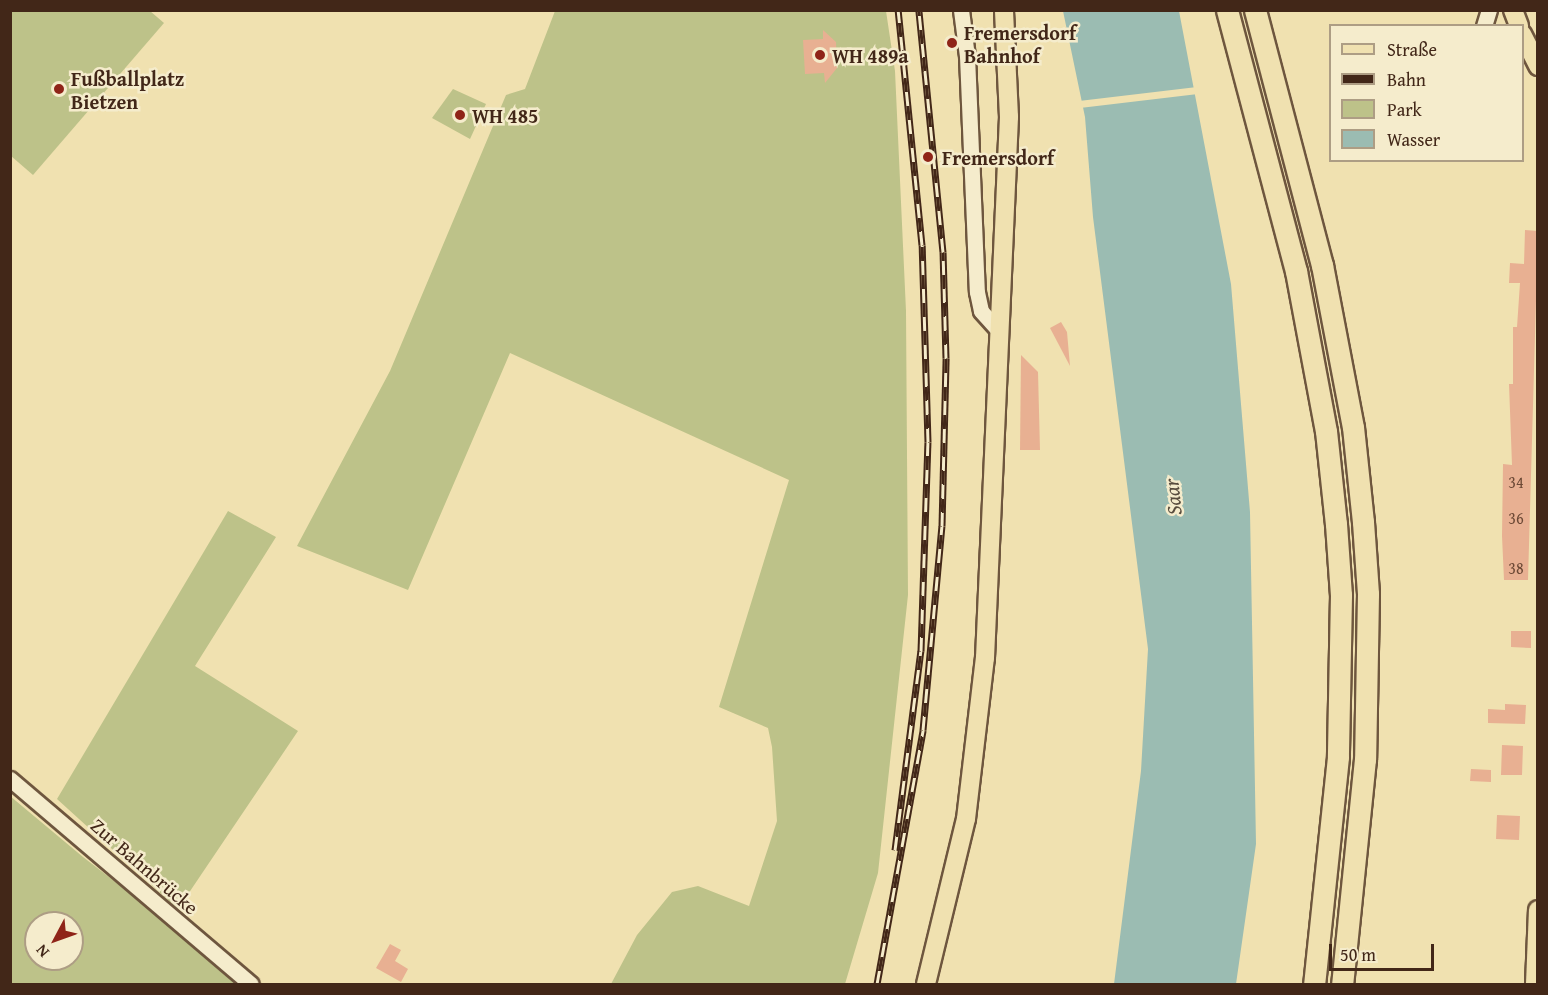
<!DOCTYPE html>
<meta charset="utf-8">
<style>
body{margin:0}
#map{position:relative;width:1548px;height:995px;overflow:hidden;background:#f0e1b0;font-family:"Gentium Book Plus",serif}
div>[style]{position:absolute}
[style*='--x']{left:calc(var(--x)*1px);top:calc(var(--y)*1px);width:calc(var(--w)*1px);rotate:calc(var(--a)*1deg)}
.green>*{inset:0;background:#bdc289}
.water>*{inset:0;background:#9bbcb2}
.pier>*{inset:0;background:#f0e1b0}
.building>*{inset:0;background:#e8b092}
.roads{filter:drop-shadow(2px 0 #6e563e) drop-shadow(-2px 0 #6e563e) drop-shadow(0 2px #6e563e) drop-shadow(0 -2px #6e563e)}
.minor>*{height:15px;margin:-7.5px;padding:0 7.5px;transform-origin:7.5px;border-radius:7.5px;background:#f5eccc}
.major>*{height:18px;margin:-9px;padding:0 9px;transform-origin:9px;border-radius:9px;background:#f0e1b0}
.highway>*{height:21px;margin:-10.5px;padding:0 10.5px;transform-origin:10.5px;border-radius:10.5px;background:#f0e1b0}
.rail>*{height:7px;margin-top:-3.5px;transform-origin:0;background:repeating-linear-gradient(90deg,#f5eccc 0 14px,#422718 0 28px);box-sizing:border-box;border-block:2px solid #422718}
.dots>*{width:16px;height:16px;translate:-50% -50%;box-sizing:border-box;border:3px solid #f5eccc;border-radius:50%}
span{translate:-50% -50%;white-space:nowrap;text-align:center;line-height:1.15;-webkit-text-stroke:5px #f5eccc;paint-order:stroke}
.number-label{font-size:16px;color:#6c4936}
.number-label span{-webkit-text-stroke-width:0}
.poi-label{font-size:20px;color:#422718;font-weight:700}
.left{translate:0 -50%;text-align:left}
.street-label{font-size:20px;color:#422718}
.water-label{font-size:21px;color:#584c3e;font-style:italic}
.frame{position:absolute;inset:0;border:12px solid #422718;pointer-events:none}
.legend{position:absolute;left:1329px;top:24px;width:195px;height:138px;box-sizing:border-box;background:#f5eccc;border:2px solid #ad9d84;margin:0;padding:8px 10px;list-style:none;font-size:18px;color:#422718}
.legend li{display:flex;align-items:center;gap:12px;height:30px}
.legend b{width:30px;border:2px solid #ad9d84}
.north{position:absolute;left:24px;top:911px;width:60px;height:60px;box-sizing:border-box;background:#f5eccc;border:2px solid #ad9d84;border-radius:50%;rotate:229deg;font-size:16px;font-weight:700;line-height:24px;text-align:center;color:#422718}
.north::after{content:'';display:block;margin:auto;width:21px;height:27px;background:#8f2418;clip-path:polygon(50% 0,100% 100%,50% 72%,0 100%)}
.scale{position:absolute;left:1329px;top:944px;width:105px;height:27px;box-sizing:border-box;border:3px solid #422718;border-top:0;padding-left:8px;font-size:18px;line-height:21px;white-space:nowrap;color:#422718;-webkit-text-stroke:4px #f5eccc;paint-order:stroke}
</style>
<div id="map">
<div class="green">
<i style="clip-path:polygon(11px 10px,150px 11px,164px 23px,33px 175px,11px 156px)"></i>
<i style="clip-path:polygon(555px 11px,886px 11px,895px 71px,906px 311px,908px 595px,878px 873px,845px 984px,611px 984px,637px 935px,672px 892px,698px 886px,749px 906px,777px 821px,772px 747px,768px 728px,719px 707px,789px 480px,510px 353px,408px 590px,297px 546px,390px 371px,506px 95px,525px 89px)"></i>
<i style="clip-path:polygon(453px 89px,486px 104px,470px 139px,432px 118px)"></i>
<i style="clip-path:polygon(228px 511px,276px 537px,195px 666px,298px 731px,178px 909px,57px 799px)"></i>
<i style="clip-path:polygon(evenodd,10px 796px,83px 857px,248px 984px,11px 984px,10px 796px,36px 923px,72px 923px,72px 959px,36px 959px,36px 923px)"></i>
</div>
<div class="water">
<i style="clip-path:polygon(1063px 11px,1179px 11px,1231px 284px,1250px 512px,1256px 844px,1236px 984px,1114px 984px,1141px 771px,1148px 649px,1093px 217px,1085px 117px)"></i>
</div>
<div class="pier">
<i style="clip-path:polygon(1197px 87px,1198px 94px,1080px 108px,1079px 101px)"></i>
</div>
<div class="building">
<i style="clip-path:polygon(823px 30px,836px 42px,837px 68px,825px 83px,824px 73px,805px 74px,803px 40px,823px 39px)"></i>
<i style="clip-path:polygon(1525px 230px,1538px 231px,1528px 580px,1504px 580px,1502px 536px,1503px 464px,1512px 465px,1509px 384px,1513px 384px,1513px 327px,1517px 327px,1520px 283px,1509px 283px,1510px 263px,1524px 264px)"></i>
<i style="clip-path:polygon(1061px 322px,1067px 332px,1070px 366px,1050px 328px)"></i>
<i style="clip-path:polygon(1021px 355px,1038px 372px,1040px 450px,1020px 450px)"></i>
<i style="clip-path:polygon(1511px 631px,1531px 631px,1531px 648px,1511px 647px)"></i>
<i style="clip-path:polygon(1505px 704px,1526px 705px,1525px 724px,1488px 723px,1488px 709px,1505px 710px)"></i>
<i style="clip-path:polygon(1502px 745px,1523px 746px,1522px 775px,1501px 775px)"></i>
<i style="clip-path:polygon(1471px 769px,1491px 770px,1491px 782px,1470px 781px)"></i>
<i style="clip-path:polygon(1497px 815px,1520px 816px,1519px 840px,1496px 839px)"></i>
<i style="clip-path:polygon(390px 944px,401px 950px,395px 961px,408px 969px,401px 982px,376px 968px)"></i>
</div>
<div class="roads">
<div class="minor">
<i style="--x:961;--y:10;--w:46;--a:82.6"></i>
<i style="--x:967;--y:56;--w:236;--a:87.6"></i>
<i style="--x:977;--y:292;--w:19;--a:78"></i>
<i style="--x:981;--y:311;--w:28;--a:48"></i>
<i style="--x:1484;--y:26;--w:17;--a:-73"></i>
<i style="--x:10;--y:779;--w:316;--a:40.4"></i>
</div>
<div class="major">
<i style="--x:1513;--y:10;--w:17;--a:69"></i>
<i style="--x:1522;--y:34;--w:36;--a:63"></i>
<i style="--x:926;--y:984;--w:170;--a:-76.4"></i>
<i style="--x:966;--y:819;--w:162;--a:-83.3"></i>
<i style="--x:985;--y:658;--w:542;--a:-87.46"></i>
<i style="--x:1009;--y:117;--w:107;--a:-92.7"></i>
<i style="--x:1535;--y:984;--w:74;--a:-87.7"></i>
</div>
<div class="highway">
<i style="--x:1227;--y:10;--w:270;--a:75.2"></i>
<i style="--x:1296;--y:271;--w:163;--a:79.4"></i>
<i style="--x:1326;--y:431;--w:94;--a:83.9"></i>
<i style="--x:1336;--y:524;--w:71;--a:86"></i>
<i style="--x:1341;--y:595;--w:162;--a:91.1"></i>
<i style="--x:1338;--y:757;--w:228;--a:96"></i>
<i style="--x:1255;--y:10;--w:264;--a:75.3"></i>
<i style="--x:1322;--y:265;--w:165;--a:79.2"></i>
<i style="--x:1353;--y:427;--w:96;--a:84"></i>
<i style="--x:1363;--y:522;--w:72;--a:86"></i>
<i style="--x:1368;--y:594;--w:165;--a:91"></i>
<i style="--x:1365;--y:759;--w:226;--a:95.8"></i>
</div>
</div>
<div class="rail">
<i style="--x:895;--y:850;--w:201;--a:-82.6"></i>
<i style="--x:921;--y:651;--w:209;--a:-88.1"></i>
<i style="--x:928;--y:442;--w:197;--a:-91.7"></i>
<i style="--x:922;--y:245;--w:236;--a:-95.8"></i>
<i style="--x:877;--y:984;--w:258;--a:-79.7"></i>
<i style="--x:923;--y:730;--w:205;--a:-84.7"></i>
<i style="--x:942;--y:526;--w:168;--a:-88.6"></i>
<i style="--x:946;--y:358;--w:106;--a:-91.6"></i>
<i style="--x:943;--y:252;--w:243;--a:-95.7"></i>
</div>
<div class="dots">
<i style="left:952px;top:43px;background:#8f2418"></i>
<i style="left:820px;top:55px;background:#8f2418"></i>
<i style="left:59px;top:89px;background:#8f2418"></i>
<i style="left:460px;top:115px;background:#8f2418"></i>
<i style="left:928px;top:157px;background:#8f2418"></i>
</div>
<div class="number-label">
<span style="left:1516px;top:482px">34</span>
<span style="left:1516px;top:518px">36</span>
<span style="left:1516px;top:568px">38</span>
</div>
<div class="poi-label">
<span class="left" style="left:964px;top:44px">Fremersdorf<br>Bahnhof</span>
<span class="left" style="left:832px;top:55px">WH 489a</span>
<span class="left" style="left:71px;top:90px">Fußballplatz<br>Bietzen</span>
<span class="left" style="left:472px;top:115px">WH 485</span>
<span class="left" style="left:942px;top:157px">Fremersdorf</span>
</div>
<div class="street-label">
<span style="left:145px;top:866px;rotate:41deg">Zur Bahnbrücke</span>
</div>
<div class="water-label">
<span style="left:1173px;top:497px;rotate:-96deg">Saar</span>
</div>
<div class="frame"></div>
<ul class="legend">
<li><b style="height:8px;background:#f0e1b0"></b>Straße</li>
<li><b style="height:8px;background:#422718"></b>Bahn</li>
<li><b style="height:16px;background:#bdc289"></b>Park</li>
<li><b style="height:16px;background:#9bbcb2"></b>Wasser</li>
</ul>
<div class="north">N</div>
<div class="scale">50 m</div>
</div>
